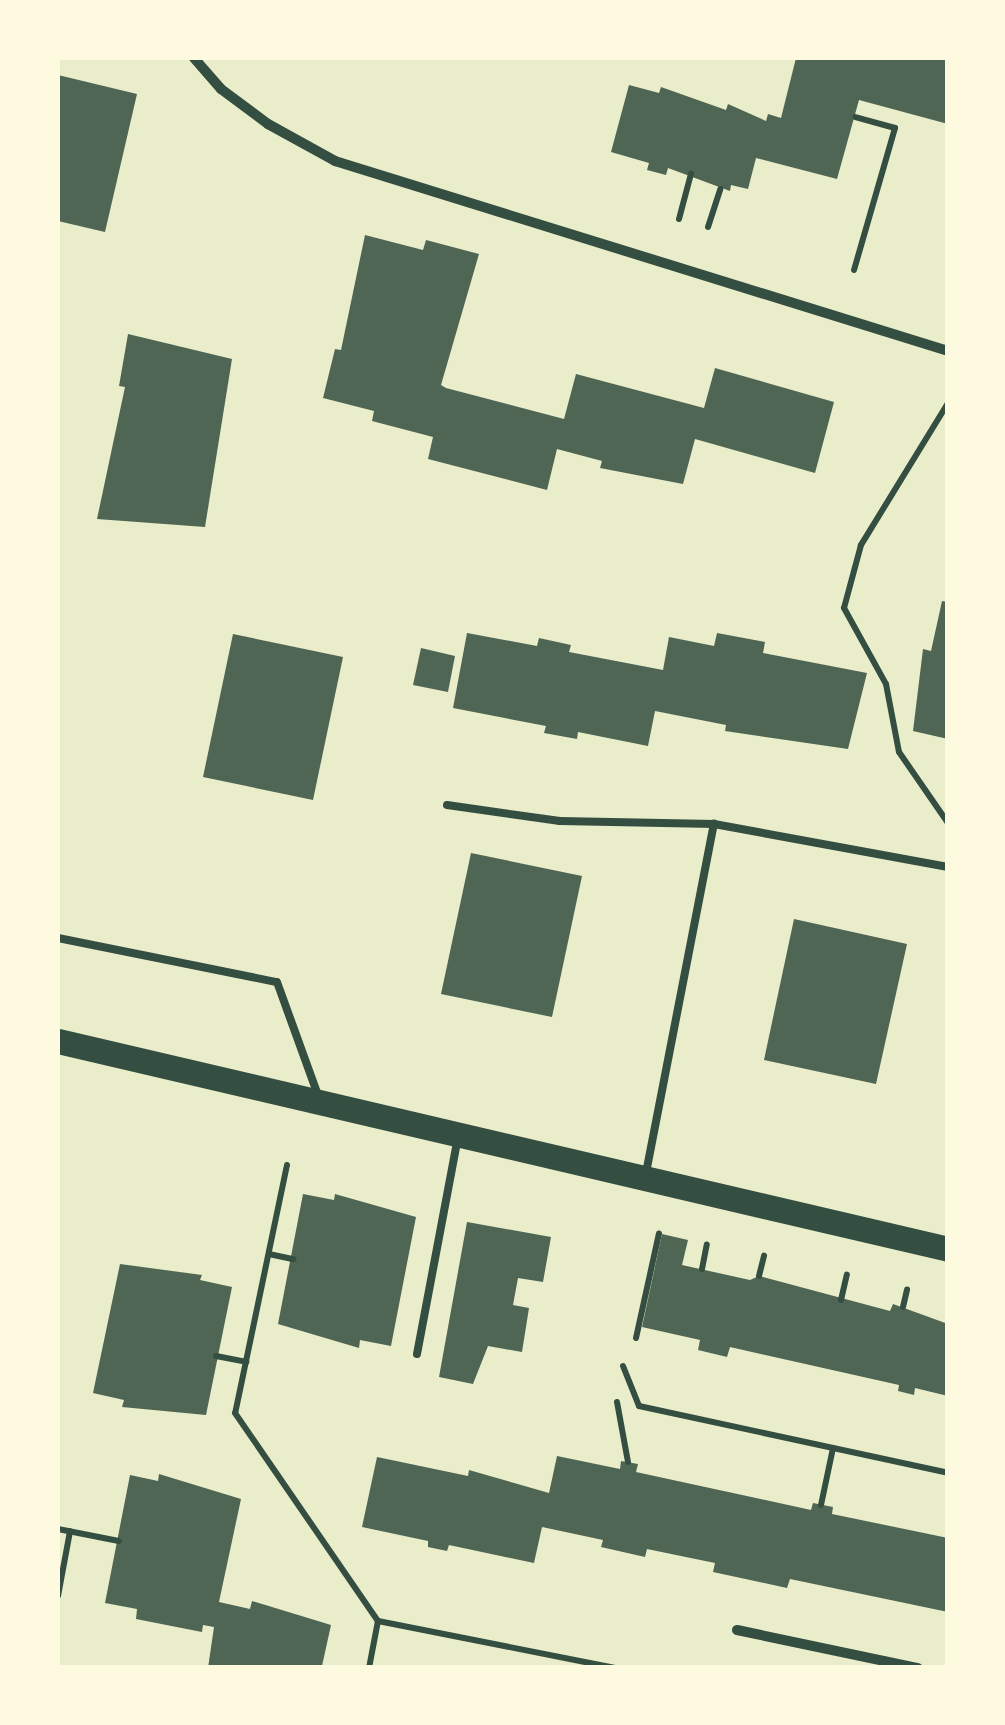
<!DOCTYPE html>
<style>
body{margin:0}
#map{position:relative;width:1005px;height:1725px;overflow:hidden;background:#e9edc9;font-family:"Crimson Pro",serif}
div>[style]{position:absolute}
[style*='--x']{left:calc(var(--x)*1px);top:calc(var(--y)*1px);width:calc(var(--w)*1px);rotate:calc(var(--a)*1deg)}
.building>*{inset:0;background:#4f6655}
.path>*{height:6px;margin:-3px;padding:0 3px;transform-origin:3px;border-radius:3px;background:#344e41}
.service>*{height:8px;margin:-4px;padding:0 4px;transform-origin:4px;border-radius:4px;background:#344e41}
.minor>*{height:10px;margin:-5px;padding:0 5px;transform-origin:5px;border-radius:5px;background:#344e41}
.primary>*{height:25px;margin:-12.5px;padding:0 12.5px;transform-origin:12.5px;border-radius:12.5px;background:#344e41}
span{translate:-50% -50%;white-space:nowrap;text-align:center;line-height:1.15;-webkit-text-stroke:10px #fefae0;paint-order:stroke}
.frame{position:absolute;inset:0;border:60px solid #fefae0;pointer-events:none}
</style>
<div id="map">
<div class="building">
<i style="clip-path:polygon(796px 58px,948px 58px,948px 124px,859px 100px,837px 179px,756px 158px,748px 189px,731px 185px,730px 191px,668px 168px,666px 175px,647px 170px,649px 163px,611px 152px,629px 85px,659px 93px,661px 87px,726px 110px,728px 104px,766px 121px,768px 114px,781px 118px)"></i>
<i style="clip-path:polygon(58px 75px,137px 94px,105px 232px,58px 221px)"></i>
<i style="clip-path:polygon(365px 235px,423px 250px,426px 240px,479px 254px,441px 385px,446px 388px,564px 419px,576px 374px,704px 408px,715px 368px,834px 402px,815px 473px,695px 439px,683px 484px,600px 468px,602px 461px,557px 449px,547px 490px,428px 459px,433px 437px,372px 421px,374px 411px,323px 398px,335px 349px,341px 350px)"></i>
<i style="clip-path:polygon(128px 334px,232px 359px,205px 527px,97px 519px,125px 387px,119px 386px)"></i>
<i style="clip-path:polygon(942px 601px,948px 602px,948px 739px,913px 731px,923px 649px,931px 651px)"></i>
<i style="clip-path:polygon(467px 633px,537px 646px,539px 638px,571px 645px,569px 652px,663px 670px,669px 637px,714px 646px,717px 633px,765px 642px,763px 653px,867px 673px,848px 749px,725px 731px,726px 725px,655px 711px,648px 746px,578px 732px,577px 739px,544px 733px,546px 726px,453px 708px)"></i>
<i style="clip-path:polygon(233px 634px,343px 657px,313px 800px,203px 777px)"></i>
<i style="clip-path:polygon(421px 648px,455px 656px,448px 692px,413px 685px)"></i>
<i style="clip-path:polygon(471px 853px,582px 876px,552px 1017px,441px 994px)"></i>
<i style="clip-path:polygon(794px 919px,907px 944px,876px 1084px,764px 1060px)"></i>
<i style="clip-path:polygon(303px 1194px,334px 1200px,335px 1194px,416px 1217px,391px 1346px,360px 1340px,359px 1348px,278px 1324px)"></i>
<i style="clip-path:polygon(467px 1222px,551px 1237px,543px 1282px,518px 1278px,513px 1305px,529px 1308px,522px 1352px,488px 1346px,473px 1384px,439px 1377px)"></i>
<i style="clip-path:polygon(662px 1234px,688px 1240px,682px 1265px,750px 1280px,759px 1276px,890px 1311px,893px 1304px,948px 1324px,948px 1396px,915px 1388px,914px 1395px,898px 1391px,899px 1385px,730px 1347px,727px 1357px,698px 1350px,700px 1340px,642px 1327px)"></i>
<i style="clip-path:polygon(120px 1264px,202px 1275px,200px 1280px,232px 1287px,206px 1415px,122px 1407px,124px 1400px,93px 1393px)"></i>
<i style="clip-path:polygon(557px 1456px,620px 1469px,621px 1461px,638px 1464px,636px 1472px,811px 1510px,813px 1503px,833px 1507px,832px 1514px,948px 1538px,948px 1612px,790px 1579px,787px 1588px,713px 1572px,715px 1563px,647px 1549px,645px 1557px,601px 1547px,603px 1540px,542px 1527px,534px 1563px,449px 1545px,447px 1551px,428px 1547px,428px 1541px,362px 1527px,377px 1457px,468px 1476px,469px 1470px,549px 1493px)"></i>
<i style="clip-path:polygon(159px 1474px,241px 1499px,219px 1602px,250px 1609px,252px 1601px,331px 1625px,322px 1666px,208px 1668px,214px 1627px,203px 1625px,202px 1632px,136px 1619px,137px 1609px,105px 1603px,130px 1475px,158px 1481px)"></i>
</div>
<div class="path">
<i style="--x:679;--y:219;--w:47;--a:-75.1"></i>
<i style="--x:708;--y:227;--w:40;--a:-72"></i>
<i style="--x:854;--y:270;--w:148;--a:-73.9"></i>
<i style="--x:895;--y:128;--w:41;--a:-164.6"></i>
<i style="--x:948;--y:403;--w:167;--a:121.5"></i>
<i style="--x:861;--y:545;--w:65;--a:105.1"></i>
<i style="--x:844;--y:608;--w:87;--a:61.1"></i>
<i style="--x:886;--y:684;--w:69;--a:79.2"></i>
<i style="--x:899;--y:752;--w:86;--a:55.4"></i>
<i style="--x:287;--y:1165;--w:253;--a:101.8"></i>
<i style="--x:235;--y:1413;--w:252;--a:55.5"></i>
<i style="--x:378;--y:1621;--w:243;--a:11.2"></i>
<i style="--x:269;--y:1254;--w:25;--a:12"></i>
<i style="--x:702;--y:1269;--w:25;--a:-79"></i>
<i style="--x:759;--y:1276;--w:21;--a:-76"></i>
<i style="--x:841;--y:1300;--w:26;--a:-77"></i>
<i style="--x:903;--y:1307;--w:18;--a:-77"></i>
<i style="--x:636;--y:1338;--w:107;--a:-77.6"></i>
<i style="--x:216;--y:1356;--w:31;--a:11"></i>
<i style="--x:623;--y:1366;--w:43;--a:68.2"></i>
<i style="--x:639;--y:1406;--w:316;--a:12.2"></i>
<i style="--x:617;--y:1402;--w:61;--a:79.6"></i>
<i style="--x:821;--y:1505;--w:58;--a:-78.1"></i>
<i style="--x:58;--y:1529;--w:62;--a:11.1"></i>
<i style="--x:58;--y:1596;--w:66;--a:-79.5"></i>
<i style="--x:369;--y:1668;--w:48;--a:-79.2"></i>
</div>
<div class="service">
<i style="--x:447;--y:805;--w:114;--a:8.1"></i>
<i style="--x:560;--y:821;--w:154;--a:1.1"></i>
<i style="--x:714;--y:824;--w:238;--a:10.4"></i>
<i style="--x:58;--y:938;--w:223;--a:11.4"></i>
<i style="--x:277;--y:982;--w:123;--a:70.1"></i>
<i style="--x:646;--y:1173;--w:356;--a:-79"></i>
<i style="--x:417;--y:1354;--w:220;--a:-79.3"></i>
</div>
<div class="minor">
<i style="--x:194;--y:58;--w:41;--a:48.9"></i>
<i style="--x:221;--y:89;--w:59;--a:36.7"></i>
<i style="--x:268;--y:124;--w:77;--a:28.9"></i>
<i style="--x:335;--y:161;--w:642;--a:17.22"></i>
<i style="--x:737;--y:1630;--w:185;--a:11.9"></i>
</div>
<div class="primary">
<i style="--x:58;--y:1041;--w:914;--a:13.15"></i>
</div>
<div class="frame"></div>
</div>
